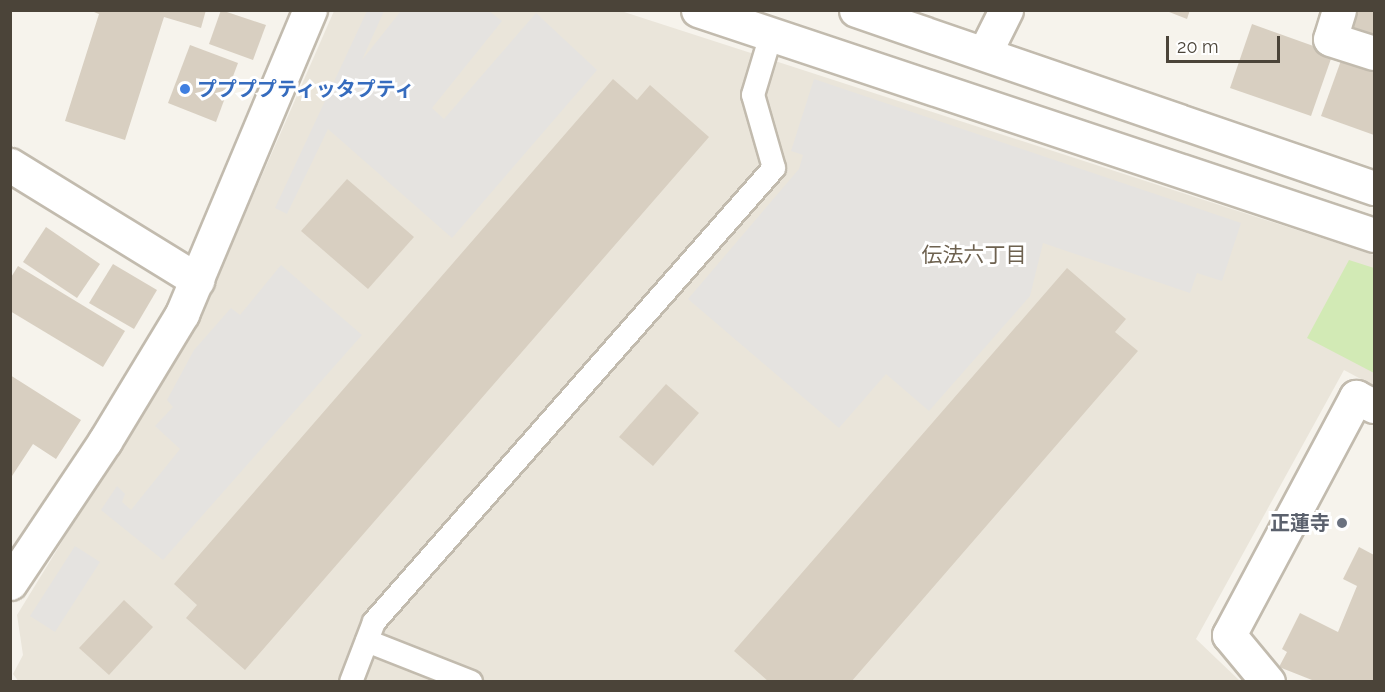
<!DOCTYPE html>
<meta charset="utf-8">
<style>
body{margin:0}
#map{position:relative;width:1385px;height:692px;overflow:hidden;background:#f6f3ec;font-family:Raleway,"Noto Sans JP",sans-serif}
div>[style]{position:absolute}
[style*='--x']{left:calc(var(--x)*1px);top:calc(var(--y)*1px);width:calc(var(--w)*1px);rotate:calc(var(--a)*1deg)}
.residential>*{inset:0;background:#eae5da}
.green>*{inset:0;background:#d2eab5}
.parking>*{inset:0;background:#e5e3e0}
.building>*{inset:0;background:#d8cfc1}
.roads{filter:drop-shadow(2px 0 #c2bbae) drop-shadow(-2px 0 #c2bbae) drop-shadow(0 2px #c2bbae) drop-shadow(0 -2px #c2bbae)}
.service>*{height:22px;margin:-11px;padding:0 11px;transform-origin:11px;border-radius:11px;background:#fff}
.minor>*{height:33px;margin:-16.5px;padding:0 16.5px;transform-origin:16.5px;border-radius:16.5px;background:#fff}
.tertiary>*{height:33px;margin:-16.5px;padding:0 16.5px;transform-origin:16.5px;border-radius:16.5px;background:#fff}
.dots>*{width:16px;height:16px;translate:-50% -50%;box-sizing:border-box;border:3px solid #fff;border-radius:50%}
span{translate:-50% -50%;white-space:nowrap;text-align:center;line-height:1.15;-webkit-text-stroke:6px #fff;paint-order:stroke}
.shop-label{font-size:20px;color:#366cbe;font-weight:700}
.left{translate:0 -50%;text-align:left}
.worship-label{font-size:20px;color:#5b616d;font-weight:700}
.right{translate:-100% -50%;text-align:right}
.neighbourhood-label{font-size:21px;color:#6e6250}
.frame{position:absolute;inset:0;border:12px solid #4b4439;pointer-events:none}
.scale{position:absolute;left:1166px;top:36px;width:114px;height:27px;box-sizing:border-box;border:3px solid #4b4439;border-top:0;padding-left:8px;font-size:18px;line-height:21px;white-space:nowrap;color:#4b4439;-webkit-text-stroke:4px #fff;paint-order:stroke}
</style>
<div id="map">
<div class="residential">
<i style="clip-path:polygon(334px 11px,621px 11px,1374px 255px,1374px 386px,1344px 370px,1196px 639px,1240px 681px,19px 682px,13px 674px,23px 655px,17px 615px,201px 315px)"></i>
</div>
<div class="green">
<i style="clip-path:polygon(1349px 260px,1374px 268px,1374px 373px,1307px 338px)"></i>
</div>
<div class="parking">
<i style="clip-path:polygon(367px 11px,384px 11px,362px 60px,401px 11px,489px 11px,502px 21px,432px 108px,444px 119px,536px 13px,597px 70px,452px 238px,328px 129px,287px 214px,275px 208px)"></i>
<i style="clip-path:polygon(814px 79px,1241px 223px,1222px 281px,1197px 273px,1190px 293px,1043px 243px,1030px 296px,929px 411px,886px 374px,839px 428px,688px 299px,799px 169px,803px 155px,791px 151px)"></i>
<i style="clip-path:polygon(281px 265px,362px 335px,163px 560px,101px 510px,117px 486px,125px 494px,122px 502px,131px 510px,180px 449px,155px 426px,173px 407px,167px 400px,194px 350px,231px 308px,240px 315px)"></i>
<i style="clip-path:polygon(75px 546px,100px 562px,55px 632px,30px 616px)"></i>
</div>
<div class="building">
<i style="clip-path:polygon(89px 10px,206px 10px,201px 28px,164px 17px,125px 140px,65px 121px,99px 14px)"></i>
<i style="clip-path:polygon(221px 10px,266px 25px,253px 60px,209px 44px)"></i>
<i style="clip-path:polygon(1164px 10px,1190px 10px,1187px 19px)"></i>
<i style="clip-path:polygon(1345px 10px,1374px 10px,1374px 36px,1340px 24px)"></i>
<i style="clip-path:polygon(1252px 24px,1333px 53px,1311px 116px,1230px 88px)"></i>
<i style="clip-path:polygon(190px 45px,238px 63px,216px 122px,168px 103px)"></i>
<i style="clip-path:polygon(1343px 55px,1374px 66px,1374px 135px,1321px 116px)"></i>
<i style="clip-path:polygon(613px 79px,637px 100px,650px 85px,709px 137px,245px 670px,186px 618px,197px 605px,174px 584px)"></i>
<i style="clip-path:polygon(347px 179px,414px 237px,368px 289px,301px 231px)"></i>
<i style="clip-path:polygon(46px 227px,100px 264px,77px 298px,23px 262px)"></i>
<i style="clip-path:polygon(113px 264px,157px 290px,134px 329px,89px 303px)"></i>
<i style="clip-path:polygon(18px 266px,125px 331px,103px 367px,10px 311px,10px 279px)"></i>
<i style="clip-path:polygon(1067px 268px,1126px 319px,1115px 332px,1138px 351px,851px 682px,769px 682px,734px 651px)"></i>
<i style="clip-path:polygon(10px 375px,81px 420px,56px 459px,33px 444px,12px 476px)"></i>
<i style="clip-path:polygon(666px 384px,699px 413px,653px 466px,619px 437px)"></i>
<i style="clip-path:polygon(1359px 547px,1374px 555px,1374px 682px,1317px 682px,1279px 667px,1287px 652px,1282px 649px,1300px 613px,1338px 632px,1357px 586px,1343px 579px)"></i>
<i style="clip-path:polygon(124px 600px,153px 627px,109px 675px,79px 648px)"></i>
</div>
<div class="roads">
<div class="service">
<i style="--x:367;--y:641;--w:112;--a:21.5"></i>
<i style="--x:351;--y:682;--w:64;--a:-69"></i>
<i style="--x:374;--y:622;--w:605;--a:-48.62"></i>
<i style="--x:774;--y:168;--w:76;--a:-106"></i>
<i style="--x:753;--y:95;--w:63;--a:-73.3"></i>
</div>
<div class="minor">
<i style="--x:856;--y:10;--w:548;--a:18.96"></i>
<i style="--x:1339;--y:10;--w:30;--a:107"></i>
<i style="--x:1330;--y:39;--w:46;--a:17.7"></i>
<i style="--x:985;--y:52;--w:47;--a:-63.4"></i>
<i style="--x:1268;--y:682;--w:61;--a:-129.7"></i>
<i style="--x:1229;--y:635;--w:270;--a:-61.9"></i>
<i style="--x:1356;--y:397;--w:20;--a:27"></i>
</div>
<div class="tertiary">
<i style="--x:698;--y:10;--w:712;--a:18.41"></i>
<i style="--x:10;--y:165;--w:220;--a:31.6"></i>
<i style="--x:10;--y:583;--w:171;--a:-56.2"></i>
<i style="--x:105;--y:441;--w:149;--a:-58.8"></i>
<i style="--x:182;--y:314;--w:330;--a:-67.2"></i>
</div>
</div>
<div class="dots">
<i style="left:185px;top:89px;background:#3f7fe0"></i>
<i style="left:1342px;top:523px;background:#6b7280"></i>
</div>
<div class="shop-label">
<span class="left" style="left:197px;top:89px">ププププティッタプティ</span>
</div>
<div class="worship-label">
<span class="right" style="left:1330px;top:523px">正蓮寺</span>
</div>
<div class="neighbourhood-label">
<span style="left:974px;top:255px">伝法六丁目</span>
</div>
<div class="frame"></div>
<div class="scale">20 m</div>
</div>
